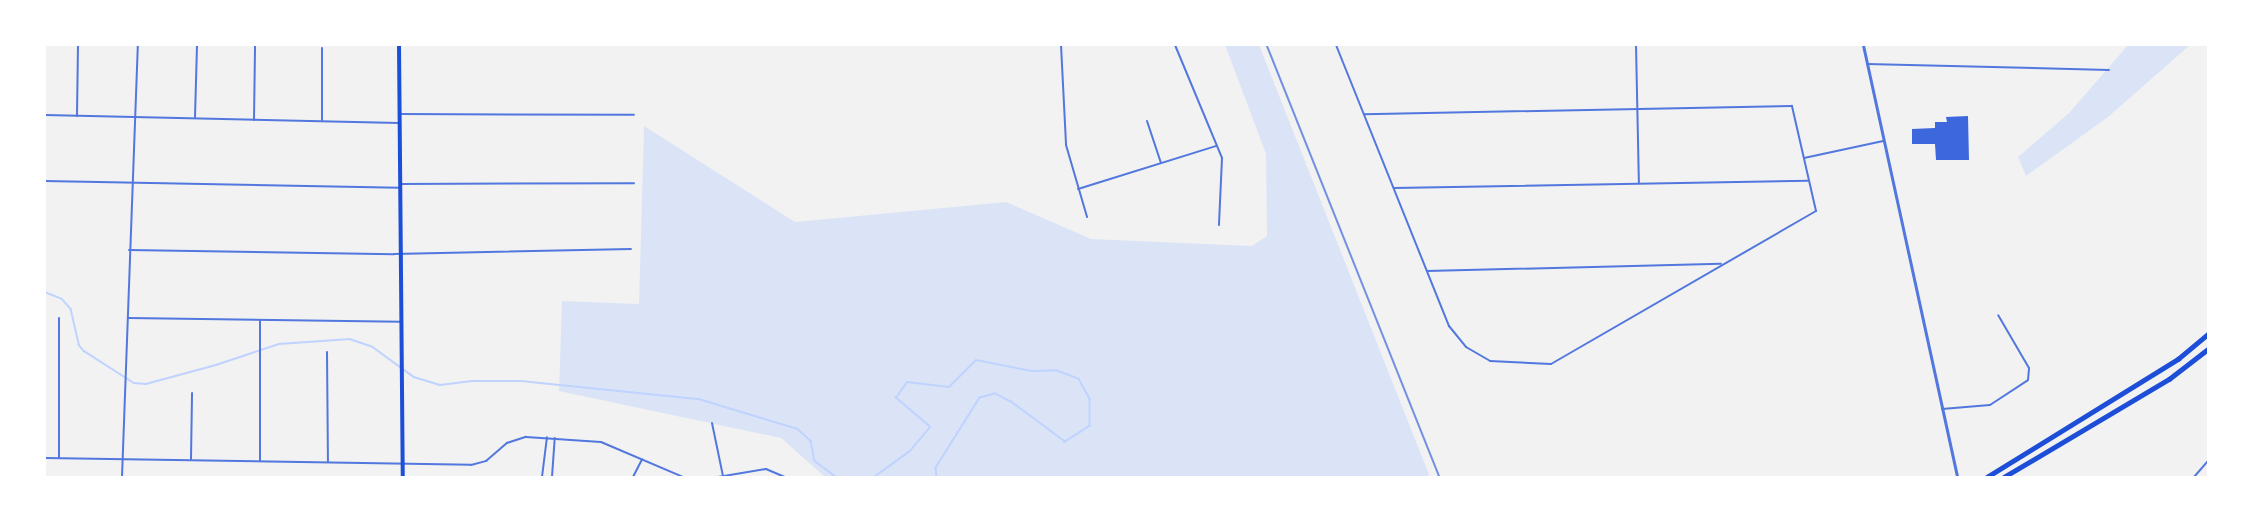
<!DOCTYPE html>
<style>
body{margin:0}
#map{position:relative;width:2253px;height:522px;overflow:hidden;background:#f2f2f2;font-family:"Work Sans",sans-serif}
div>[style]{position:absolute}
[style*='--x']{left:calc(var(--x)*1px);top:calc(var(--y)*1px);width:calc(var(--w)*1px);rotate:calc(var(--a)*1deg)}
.green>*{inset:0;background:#dbe4f7}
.stream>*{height:1.5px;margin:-0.75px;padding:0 0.75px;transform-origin:0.75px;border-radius:0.75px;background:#bfd3fe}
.building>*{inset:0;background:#3d67dc}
.minor>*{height:2px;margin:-1px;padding:0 1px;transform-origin:1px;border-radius:1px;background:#5277de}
.tertiary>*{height:3px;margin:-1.5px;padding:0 1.5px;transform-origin:1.5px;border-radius:1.5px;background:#5277de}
.primary>*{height:4px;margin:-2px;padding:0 2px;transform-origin:2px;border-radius:2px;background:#1d4ed8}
.motorway>*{height:4.5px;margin:-2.25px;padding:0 2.25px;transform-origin:2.25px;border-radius:2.25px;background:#1d4ed8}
.rail>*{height:1.5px;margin:-0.75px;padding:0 0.75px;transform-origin:0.75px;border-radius:0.75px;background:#7290e2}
span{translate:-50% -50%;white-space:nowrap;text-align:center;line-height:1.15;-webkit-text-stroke:6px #fff;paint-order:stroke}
.frame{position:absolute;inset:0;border:46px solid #fff;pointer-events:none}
</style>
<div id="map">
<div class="green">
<i style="clip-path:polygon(1225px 45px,1259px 45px,1430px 477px,825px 477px,781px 438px,559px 391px,562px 301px,639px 304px,644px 126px,795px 222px,1006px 202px,1091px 239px,1252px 246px,1267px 236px,1266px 154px)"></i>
<i style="clip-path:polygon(2128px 45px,2190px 45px,2108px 117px,2026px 176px,2018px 157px,2069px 113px)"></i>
</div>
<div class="stream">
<i style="--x:45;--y:292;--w:18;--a:22"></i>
<i style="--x:62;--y:299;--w:13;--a:48"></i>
<i style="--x:71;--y:309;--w:37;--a:77"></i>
<i style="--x:79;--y:345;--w:8;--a:50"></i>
<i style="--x:84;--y:351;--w:59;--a:32.6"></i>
<i style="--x:134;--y:383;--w:12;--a:5"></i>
<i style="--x:146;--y:384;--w:73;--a:-15.2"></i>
<i style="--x:216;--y:365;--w:66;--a:-18.4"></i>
<i style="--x:279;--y:344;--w:71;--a:-4"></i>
<i style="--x:350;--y:339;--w:24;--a:19"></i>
<i style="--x:373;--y:347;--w:51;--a:36.2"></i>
<i style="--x:414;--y:377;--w:27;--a:17"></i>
<i style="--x:440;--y:385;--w:34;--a:-7"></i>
<i style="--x:474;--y:381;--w:47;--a:0"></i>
<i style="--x:521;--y:381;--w:179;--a:5.8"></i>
<i style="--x:699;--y:399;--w:103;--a:16.9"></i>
<i style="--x:798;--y:429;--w:18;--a:43"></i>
<i style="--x:811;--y:441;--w:20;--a:79"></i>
<i style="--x:815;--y:461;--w:26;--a:37"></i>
<i style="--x:874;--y:477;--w:44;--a:-35.8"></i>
<i style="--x:910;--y:451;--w:31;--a:-50"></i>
<i style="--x:930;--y:427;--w:45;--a:-139.5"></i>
<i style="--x:896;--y:398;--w:19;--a:-55"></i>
<i style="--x:907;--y:382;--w:42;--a:6.8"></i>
<i style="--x:949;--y:387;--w:38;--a:-45"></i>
<i style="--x:976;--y:360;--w:57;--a:11.1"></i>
<i style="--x:1032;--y:371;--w:24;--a:-2"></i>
<i style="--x:1056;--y:370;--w:25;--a:21"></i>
<i style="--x:1079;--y:379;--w:23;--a:61"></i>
<i style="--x:1090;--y:399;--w:27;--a:90"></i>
<i style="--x:1090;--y:426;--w:30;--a:147"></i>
<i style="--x:1065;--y:442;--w:67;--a:-143.5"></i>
<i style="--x:1011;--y:402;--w:18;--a:-153"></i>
<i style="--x:995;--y:394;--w:16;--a:165"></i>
<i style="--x:980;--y:398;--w:83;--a:122.2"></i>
<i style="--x:936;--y:468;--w:9;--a:84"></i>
</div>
<div class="building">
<i style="clip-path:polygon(1968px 116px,1969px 160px,1936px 160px,1935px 144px,1912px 144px,1912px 129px,1935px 128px,1935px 122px,1947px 122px,1946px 117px)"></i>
</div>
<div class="minor">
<i style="--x:399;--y:45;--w:12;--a:0"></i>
<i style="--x:1061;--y:45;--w:100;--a:87.1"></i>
<i style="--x:1066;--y:145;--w:75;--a:73.7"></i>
<i style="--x:1175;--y:45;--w:122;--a:67.4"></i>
<i style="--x:1222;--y:158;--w:67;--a:92.6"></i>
<i style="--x:1336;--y:45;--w:303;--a:68.1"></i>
<i style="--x:1449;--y:326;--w:27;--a:51"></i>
<i style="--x:1466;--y:347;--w:28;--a:30"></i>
<i style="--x:1490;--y:361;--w:61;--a:2.8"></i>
<i style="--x:1551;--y:364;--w:306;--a:-30"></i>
<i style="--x:1816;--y:211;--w:108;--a:-102.9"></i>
<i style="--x:1792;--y:106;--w:428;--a:178.9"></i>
<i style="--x:1636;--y:45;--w:138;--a:88.8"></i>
<i style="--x:322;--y:48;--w:72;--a:90"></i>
<i style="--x:1867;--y:64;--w:242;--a:1.4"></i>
<i style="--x:399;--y:114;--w:235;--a:0.2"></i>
<i style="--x:45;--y:115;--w:354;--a:1.3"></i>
<i style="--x:77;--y:116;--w:71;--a:-89.2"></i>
<i style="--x:195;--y:117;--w:72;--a:-88.4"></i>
<i style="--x:254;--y:120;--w:75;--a:-89.2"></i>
<i style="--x:1147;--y:121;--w:44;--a:71.6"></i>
<i style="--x:1804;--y:158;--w:81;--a:-12.1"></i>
<i style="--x:45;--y:181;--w:354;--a:1.1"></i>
<i style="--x:400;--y:184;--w:234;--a:-0.2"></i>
<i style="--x:1394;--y:188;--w:414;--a:-1"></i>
<i style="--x:1078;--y:189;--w:145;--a:-17.3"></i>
<i style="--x:129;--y:250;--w:265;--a:0.9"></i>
<i style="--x:394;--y:254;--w:237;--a:-1.2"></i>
<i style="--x:1427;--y:271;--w:294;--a:-1.4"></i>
<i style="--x:59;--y:318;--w:140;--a:90"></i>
<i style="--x:128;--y:318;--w:273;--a:0.8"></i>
<i style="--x:327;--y:352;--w:110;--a:89.5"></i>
<i style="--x:1942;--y:409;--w:48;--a:-4.8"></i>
<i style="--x:1990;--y:405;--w:45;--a:-33.3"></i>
<i style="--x:2028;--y:380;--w:12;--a:-85"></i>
<i style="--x:2029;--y:368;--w:61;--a:-120.3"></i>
<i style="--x:712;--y:423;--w:54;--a:78.3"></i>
<i style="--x:45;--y:458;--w:426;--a:0.9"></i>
<i style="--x:471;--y:465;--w:16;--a:-15"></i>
<i style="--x:486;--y:461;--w:28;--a:-41"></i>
<i style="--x:507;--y:443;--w:20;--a:-18"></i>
<i style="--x:526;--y:437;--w:75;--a:3.8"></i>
<i style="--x:601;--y:442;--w:89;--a:23.1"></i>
<i style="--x:191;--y:459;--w:66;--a:-89.1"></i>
<i style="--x:260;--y:461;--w:141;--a:-90"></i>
<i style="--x:122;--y:477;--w:432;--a:-87.9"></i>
<i style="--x:542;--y:477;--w:40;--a:-82.9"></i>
<i style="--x:552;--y:477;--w:39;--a:-86"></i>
<i style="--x:633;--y:477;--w:20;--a:-63"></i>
<i style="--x:718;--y:477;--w:49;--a:-9.5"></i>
<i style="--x:766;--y:469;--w:21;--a:23"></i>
<i style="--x:2194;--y:477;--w:21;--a:-49"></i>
</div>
<div class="tertiary">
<i style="--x:1863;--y:45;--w:442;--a:77.7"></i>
</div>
<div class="primary">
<i style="--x:399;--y:45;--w:432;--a:89.5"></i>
</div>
<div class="motorway">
<i style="--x:1987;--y:477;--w:225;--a:-31.7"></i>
<i style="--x:2178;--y:359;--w:39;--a:-40"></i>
<i style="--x:2004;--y:477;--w:192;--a:-30.7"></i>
<i style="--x:2169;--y:379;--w:49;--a:-37.6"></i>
</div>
<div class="rail">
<i style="--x:1267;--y:45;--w:465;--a:68.2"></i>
</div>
<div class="frame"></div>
</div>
